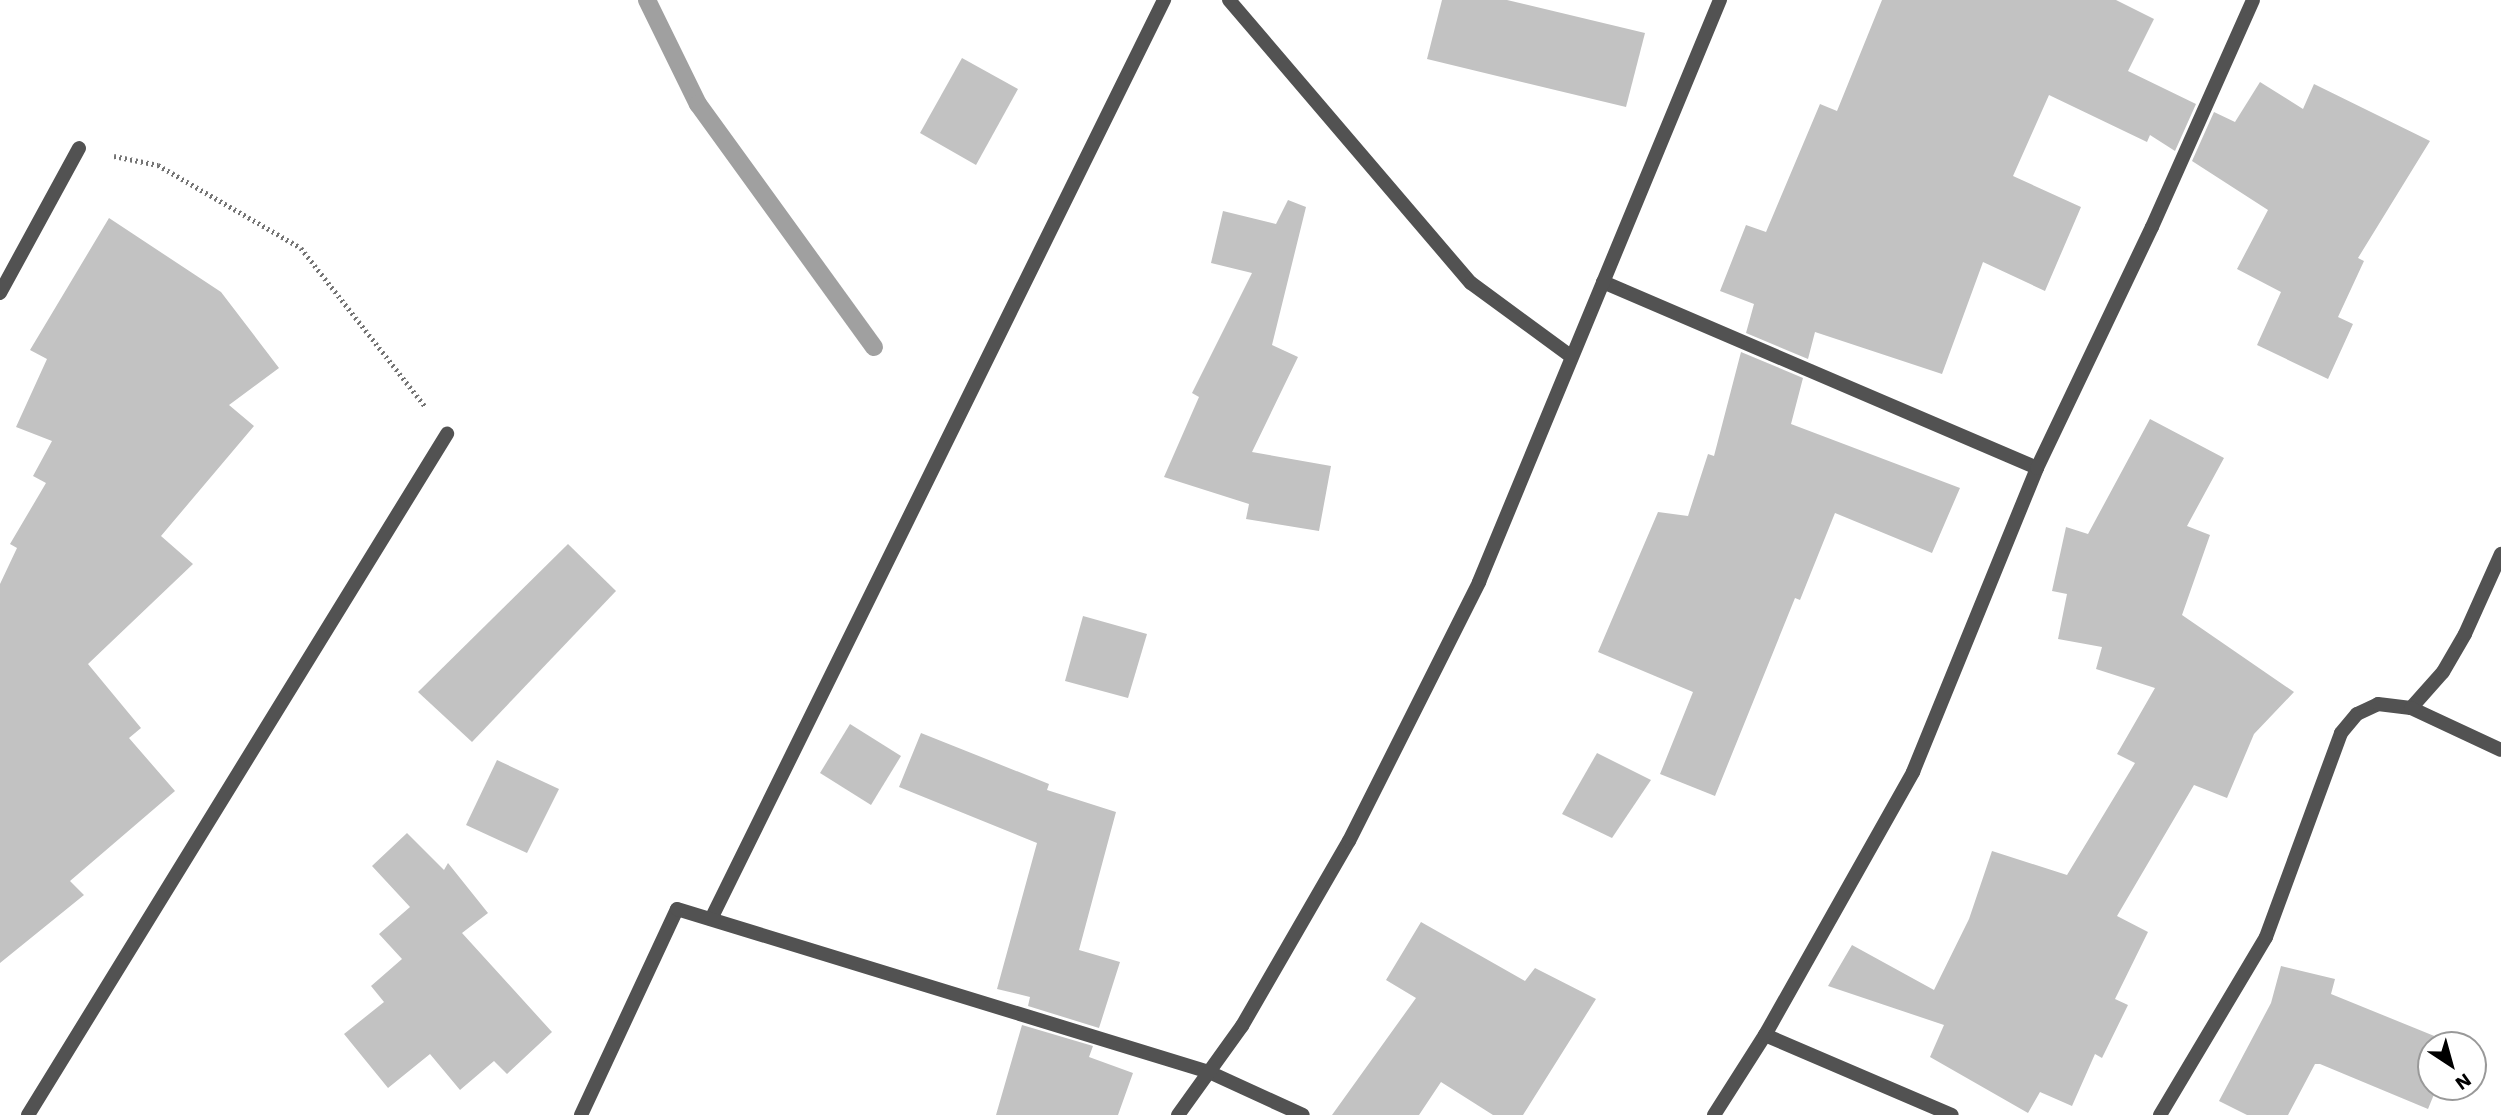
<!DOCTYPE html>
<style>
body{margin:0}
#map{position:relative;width:2501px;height:1115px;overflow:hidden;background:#fff;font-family:"Work Sans",sans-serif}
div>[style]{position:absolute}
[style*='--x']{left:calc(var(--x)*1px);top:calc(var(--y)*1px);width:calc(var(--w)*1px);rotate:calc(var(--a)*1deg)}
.stream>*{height:18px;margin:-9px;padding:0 9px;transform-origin:9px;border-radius:9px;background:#a0a0a0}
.building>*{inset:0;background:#c2c2c2}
.path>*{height:4.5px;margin-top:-2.25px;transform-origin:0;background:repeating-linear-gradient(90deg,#747474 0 2px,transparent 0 5.5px)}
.minor>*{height:14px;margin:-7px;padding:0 7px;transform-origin:7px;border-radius:7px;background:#525252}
span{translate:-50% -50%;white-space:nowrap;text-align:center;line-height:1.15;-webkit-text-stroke:6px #fff;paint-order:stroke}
.north{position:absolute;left:2417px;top:1031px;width:70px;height:70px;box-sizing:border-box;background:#fff;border:2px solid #999;border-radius:50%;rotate:144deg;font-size:19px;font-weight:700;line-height:28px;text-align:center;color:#000}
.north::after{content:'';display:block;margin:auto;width:24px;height:32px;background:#000;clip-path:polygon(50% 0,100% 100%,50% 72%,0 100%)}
</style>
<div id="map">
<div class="stream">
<i style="--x:647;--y:0;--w:116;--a:63.9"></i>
<i style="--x:698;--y:104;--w:300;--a:54.1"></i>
</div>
<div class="building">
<i style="clip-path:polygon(1442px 0,1507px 0,1645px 33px,1626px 107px,1427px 59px)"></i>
<i style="clip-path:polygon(1882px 0,2116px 0,2154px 19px,2128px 71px,2196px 104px,2175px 151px,2150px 135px,2147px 142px,2049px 95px,2013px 176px,2081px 207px,2045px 291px,1983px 262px,1942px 374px,1815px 332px,1808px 359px,1746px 333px,1754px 304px,1720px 291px,1746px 225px,1766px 232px,1820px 104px,1837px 111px)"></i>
<i style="clip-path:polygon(962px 58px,1018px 89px,976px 165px,920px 133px)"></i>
<i style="clip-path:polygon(2260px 82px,2303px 109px,2314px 84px,2430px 141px,2358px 258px,2364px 261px,2338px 317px,2353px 324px,2328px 379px,2257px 345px,2281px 292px,2237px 269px,2268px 210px,2192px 161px,2214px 112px,2235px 122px)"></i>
<i style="clip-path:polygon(1288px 200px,1306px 207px,1272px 345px,1298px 357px,1252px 452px,1331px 466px,1319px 531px,1246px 519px,1249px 504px,1164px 477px,1199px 397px,1192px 393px,1252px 273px,1211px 263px,1223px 211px,1276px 224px)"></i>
<i style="clip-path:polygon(109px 218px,221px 292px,279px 368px,229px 405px,254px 426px,161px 536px,193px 564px,88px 664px,141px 728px,129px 738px,175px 791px,70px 881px,84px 895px,0 963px,0 584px,17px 548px,10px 544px,46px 483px,33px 476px,52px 441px,16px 427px,47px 359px,30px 350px)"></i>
<i style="clip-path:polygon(1741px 352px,1803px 378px,1791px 424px,1960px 488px,1932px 553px,1835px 513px,1800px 600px,1795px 598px,1715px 796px,1660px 774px,1693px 692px,1598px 652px,1658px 512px,1688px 516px,1708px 454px,1714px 456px)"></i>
<i style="clip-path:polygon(2150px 419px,2224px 458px,2187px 526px,2210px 535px,2182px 615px,2294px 692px,2254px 734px,2227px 798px,2194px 785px,2117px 916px,2148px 932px,2115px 999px,2128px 1005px,2102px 1058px,2095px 1054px,2072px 1106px,2040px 1092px,2028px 1113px,1930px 1057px,1944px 1025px,1828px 986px,1852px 945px,1934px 990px,1969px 919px,1992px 851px,2067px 875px,2135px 763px,2117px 754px,2155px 688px,2096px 669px,2102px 647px,2058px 639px,2067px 594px,2052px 591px,2066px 527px,2088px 534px)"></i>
<i style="clip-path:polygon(568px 544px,616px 591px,472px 742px,418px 692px)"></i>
<i style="clip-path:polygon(1083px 616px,1147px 634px,1128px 698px,1065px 681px)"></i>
<i style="clip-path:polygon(850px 724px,901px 756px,871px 805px,820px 773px)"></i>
<i style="clip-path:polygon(921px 733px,1049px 784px,1047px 790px,1116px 812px,1079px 950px,1120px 962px,1099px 1028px,1028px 1006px,1030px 997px,997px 989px,1037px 843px,899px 787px)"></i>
<i style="clip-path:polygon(1597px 753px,1651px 780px,1612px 838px,1562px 814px)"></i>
<i style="clip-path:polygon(497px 760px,559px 789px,527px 853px,466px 825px)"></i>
<i style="clip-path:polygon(407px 833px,444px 870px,448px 863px,488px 913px,462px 933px,552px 1032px,507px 1074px,494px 1061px,460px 1090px,430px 1054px,388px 1088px,344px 1034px,384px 1002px,371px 986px,402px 959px,379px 934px,410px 907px,372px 866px)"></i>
<i style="clip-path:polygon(1421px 922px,1525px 981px,1535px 968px,1596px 999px,1523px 1115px,1493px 1115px,1441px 1082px,1419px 1115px,1332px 1115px,1416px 998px,1386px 980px)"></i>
<i style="clip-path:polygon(2281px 966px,2335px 979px,2331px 994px,2454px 1044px,2431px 1045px,2431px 1087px,2437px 1087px,2428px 1109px,2320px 1064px,2315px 1064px,2288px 1115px,2247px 1115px,2219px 1101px,2271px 1003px)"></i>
<i style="clip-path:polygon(1022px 1025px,1093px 1046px,1089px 1057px,1133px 1073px,1118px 1115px,996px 1115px)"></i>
</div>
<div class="path">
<i style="--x:114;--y:156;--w:45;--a:11.6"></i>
<i style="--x:158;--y:165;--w:165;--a:30.1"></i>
<i style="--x:301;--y:248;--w:201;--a:51.9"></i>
</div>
<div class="minor">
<i style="--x:1229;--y:0;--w:372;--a:49.5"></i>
<i style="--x:1471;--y:283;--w:122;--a:36.3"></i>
<i style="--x:1603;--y:282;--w:472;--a:23.2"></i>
<i style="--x:0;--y:293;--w:165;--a:-61.4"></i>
<i style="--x:2411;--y:708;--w:48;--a:-48.4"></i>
<i style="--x:2443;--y:672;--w:44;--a:-59.9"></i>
<i style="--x:2465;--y:634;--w:88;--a:-65.8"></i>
<i style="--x:711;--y:919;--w:1025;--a:-63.76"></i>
<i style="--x:1765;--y:1035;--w:203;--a:23.2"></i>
<i style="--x:28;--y:1115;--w:800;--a:-58.4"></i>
<i style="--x:581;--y:1115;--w:227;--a:-65"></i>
<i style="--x:677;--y:909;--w:556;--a:17.03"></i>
<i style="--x:1209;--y:1072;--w:103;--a:24.6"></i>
<i style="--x:1178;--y:1115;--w:110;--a:-54.3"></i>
<i style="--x:1242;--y:1026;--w:214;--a:-60"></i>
<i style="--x:1349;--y:841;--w:290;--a:-63.3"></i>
<i style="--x:1479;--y:582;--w:630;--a:-67.51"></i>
<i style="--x:1714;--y:1115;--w:95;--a:-57.5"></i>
<i style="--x:1765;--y:1035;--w:302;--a:-60.6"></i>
<i style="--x:1913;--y:772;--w:328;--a:-67.8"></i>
<i style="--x:2037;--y:468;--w:267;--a:-64.5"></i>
<i style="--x:2152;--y:227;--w:248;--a:-66"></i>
<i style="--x:2160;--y:1115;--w:207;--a:-59.2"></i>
<i style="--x:2266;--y:937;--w:217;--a:-69.8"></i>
<i style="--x:2341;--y:733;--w:25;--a:-50"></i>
<i style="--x:2357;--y:714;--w:23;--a:-25"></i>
<i style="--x:2378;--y:704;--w:33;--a:7"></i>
<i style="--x:2411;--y:708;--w:99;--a:25"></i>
</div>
<div class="north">N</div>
</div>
